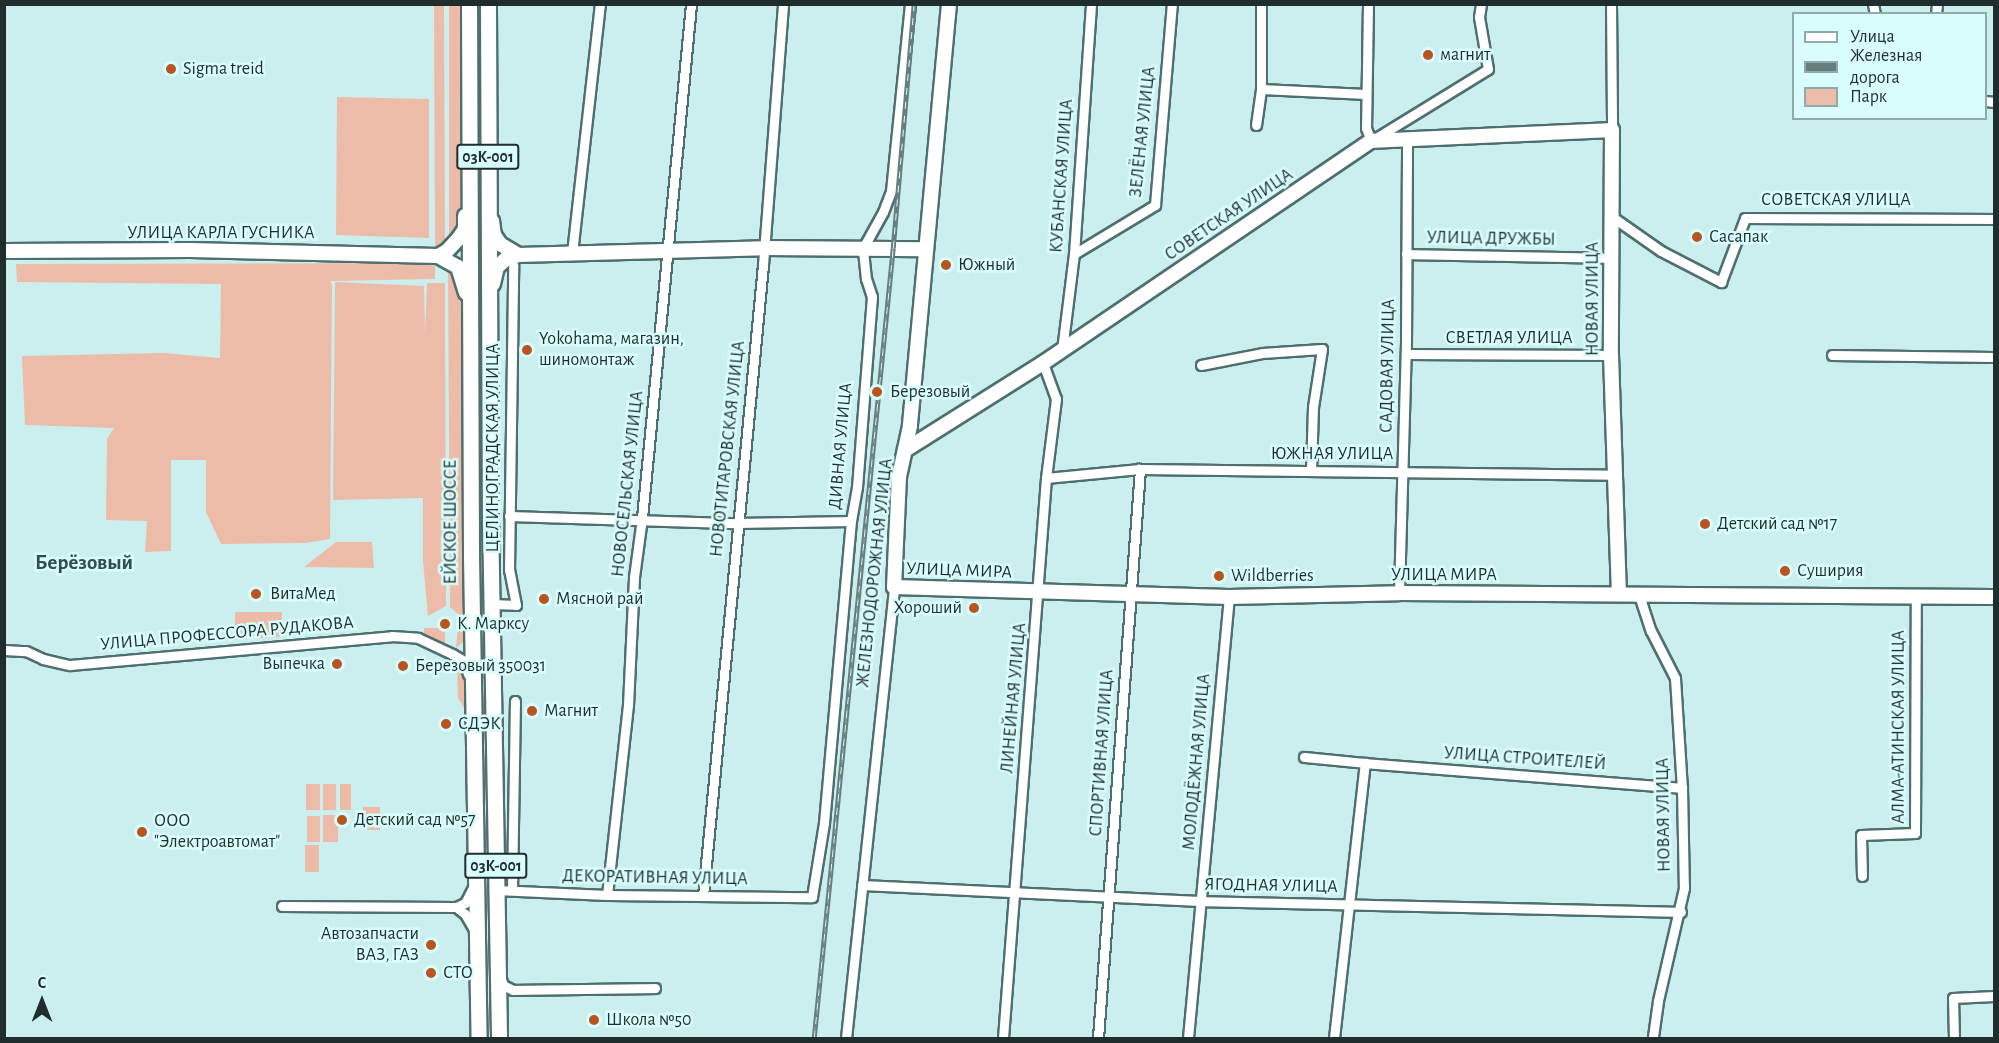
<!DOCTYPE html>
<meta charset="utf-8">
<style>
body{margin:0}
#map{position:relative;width:1999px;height:1043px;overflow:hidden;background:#cbefef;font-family:"Alegreya Sans",sans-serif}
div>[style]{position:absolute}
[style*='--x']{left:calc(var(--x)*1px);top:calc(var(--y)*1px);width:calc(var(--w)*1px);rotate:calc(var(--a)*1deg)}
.green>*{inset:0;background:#ecbca8}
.roads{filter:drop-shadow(2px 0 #4e6f6e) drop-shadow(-2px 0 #4e6f6e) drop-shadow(0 2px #4e6f6e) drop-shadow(0 -2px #4e6f6e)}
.street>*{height:9px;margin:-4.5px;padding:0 4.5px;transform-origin:4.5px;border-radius:4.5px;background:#fff}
.secondary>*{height:14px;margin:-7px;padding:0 7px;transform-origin:7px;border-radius:7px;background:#fff}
.primary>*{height:15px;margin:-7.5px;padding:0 7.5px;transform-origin:7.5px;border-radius:7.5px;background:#fff}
.rail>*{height:4.5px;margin-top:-2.25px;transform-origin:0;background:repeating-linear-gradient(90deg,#d8fdfc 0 7px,#677e7e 0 14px);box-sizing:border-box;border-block:2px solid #677e7e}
.dots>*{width:16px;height:16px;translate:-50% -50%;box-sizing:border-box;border:3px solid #d8fdfc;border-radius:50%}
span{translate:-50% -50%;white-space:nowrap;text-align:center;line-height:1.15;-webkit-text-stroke:5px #d8fdfc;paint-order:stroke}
.shield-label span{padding:2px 4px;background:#d8fdfc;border:2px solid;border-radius:4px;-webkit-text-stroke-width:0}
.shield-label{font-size:16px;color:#1f2d2d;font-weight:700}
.poi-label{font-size:18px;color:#1f2d2d}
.left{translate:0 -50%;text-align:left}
.right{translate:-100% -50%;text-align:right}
.street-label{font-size:18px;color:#1f2d2d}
.quarter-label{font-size:21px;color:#304f4f;font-weight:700}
.frame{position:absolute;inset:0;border:6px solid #1f2d2d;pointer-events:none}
.legend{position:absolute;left:1792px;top:12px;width:195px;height:108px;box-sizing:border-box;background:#d8fdfc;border:2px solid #8eaaa9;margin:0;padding:8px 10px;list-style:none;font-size:18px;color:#1f2d2d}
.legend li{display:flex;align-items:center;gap:12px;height:30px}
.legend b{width:30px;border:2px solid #8eaaa9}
.north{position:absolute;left:12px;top:971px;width:60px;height:60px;-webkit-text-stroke:4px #d8fdfc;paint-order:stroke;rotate:0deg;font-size:16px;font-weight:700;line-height:24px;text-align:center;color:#1f2d2d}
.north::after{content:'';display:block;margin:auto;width:21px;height:27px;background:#1f2d2d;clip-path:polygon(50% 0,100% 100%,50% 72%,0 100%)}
</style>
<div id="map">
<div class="green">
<i style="clip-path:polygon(434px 5px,444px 5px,445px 245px,435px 249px)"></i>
<i style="clip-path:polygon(449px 5px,461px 5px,461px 223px,449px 243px)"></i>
<i style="clip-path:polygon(337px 97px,429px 99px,429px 238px,336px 235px)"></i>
<i style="clip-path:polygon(435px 263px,435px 279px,330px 281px,332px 285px,330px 539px,305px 543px,221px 544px,206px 512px,206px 460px,171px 460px,171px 551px,145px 552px,147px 521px,106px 520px,107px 439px,114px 428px,25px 425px,22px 356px,163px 353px,220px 358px,221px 284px,17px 282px,16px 264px)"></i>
<i style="clip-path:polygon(448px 265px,456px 272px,462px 293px,464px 641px,456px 648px,459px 615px,450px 607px)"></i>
<i style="clip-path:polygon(335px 282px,424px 286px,425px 334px,427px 283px,445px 283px,446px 606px,428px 616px,423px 561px,423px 498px,333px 500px)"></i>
<i style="clip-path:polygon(336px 542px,372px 542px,374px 568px,304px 567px)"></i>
<i style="clip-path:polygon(235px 612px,282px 612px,281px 637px,235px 640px)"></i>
<i style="clip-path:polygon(424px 628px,445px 628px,445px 647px,424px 636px)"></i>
<i style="clip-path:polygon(457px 662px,464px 670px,465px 710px,458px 698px)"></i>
<i style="clip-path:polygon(306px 784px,320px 784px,320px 810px,306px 810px)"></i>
<i style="clip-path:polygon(323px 784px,336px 784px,336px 810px,323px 810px)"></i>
<i style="clip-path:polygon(340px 784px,351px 784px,351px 810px,340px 810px)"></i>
<i style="clip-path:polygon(363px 807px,380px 807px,380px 830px,363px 830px)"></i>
<i style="clip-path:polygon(323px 815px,338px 815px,338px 842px,323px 842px)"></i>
<i style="clip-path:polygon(307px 816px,320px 816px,320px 842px,307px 842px)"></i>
<i style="clip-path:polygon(305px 845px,319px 845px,319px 872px,305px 872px)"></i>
</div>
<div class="roads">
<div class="street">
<i style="--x:1261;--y:4;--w:85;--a:90"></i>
<i style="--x:1261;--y:89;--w:105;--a:2.7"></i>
<i style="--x:1368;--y:4;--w:124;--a:90.9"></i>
<i style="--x:1366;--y:128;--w:14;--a:69"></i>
<i style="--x:1371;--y:141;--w:137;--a:-31.6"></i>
<i style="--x:1488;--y:69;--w:53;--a:-99.8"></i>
<i style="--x:1479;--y:17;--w:13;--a:-81"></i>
<i style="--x:1611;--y:4;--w:126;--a:89.5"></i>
<i style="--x:1873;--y:4;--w:10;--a:79"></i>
<i style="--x:1936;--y:14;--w:10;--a:-84"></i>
<i style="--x:1986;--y:101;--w:8;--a:7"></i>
<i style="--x:1256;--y:125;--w:36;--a:-82"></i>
<i style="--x:1611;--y:216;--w:61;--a:35"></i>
<i style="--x:1661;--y:251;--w:68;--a:27.3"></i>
<i style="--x:1721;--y:282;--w:68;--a:-69.4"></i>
<i style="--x:1745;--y:218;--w:249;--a:0.2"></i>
<i style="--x:572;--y:253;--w:251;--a:-83.6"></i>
<i style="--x:1074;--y:254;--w:95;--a:-31.2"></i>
<i style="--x:1155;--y:205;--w:202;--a:-85.2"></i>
<i style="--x:1406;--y:254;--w:206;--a:1.1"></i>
<i style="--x:1062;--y:350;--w:97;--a:-82.9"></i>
<i style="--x:1074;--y:254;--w:251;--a:-86.1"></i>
<i style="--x:1406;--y:354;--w:205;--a:0.3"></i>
<i style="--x:1832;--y:355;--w:162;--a:0.7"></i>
<i style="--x:1201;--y:365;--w:62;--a:-11.1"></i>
<i style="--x:1262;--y:353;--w:60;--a:-3.8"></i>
<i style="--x:1322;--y:349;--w:59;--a:98.8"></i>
<i style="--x:1313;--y:407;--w:64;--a:91.8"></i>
<i style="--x:1046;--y:478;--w:94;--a:-5.5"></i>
<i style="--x:1140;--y:469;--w:477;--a:0.7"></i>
<i style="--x:509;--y:516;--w:227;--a:1.8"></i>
<i style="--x:736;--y:523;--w:115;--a:-1"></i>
<i style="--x:1399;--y:593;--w:249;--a:-88.4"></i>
<i style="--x:1406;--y:344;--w:205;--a:-89.7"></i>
<i style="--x:1639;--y:595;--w:38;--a:72"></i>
<i style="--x:1651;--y:631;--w:53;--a:62.9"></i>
<i style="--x:1675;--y:678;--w:110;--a:86.4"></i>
<i style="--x:1682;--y:788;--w:100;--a:88.9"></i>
<i style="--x:1684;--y:888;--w:116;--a:103"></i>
<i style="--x:1658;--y:1001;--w:37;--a:98"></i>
<i style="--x:491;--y:604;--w:25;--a:2"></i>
<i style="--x:516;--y:605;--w:36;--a:-101"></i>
<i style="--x:509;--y:570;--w:305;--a:-89.2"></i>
<i style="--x:4;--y:650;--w:22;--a:3"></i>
<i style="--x:26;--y:651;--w:19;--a:25"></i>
<i style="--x:43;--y:659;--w:28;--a:13"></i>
<i style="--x:70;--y:665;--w:323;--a:-5.1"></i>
<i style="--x:392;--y:636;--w:26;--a:4"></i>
<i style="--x:418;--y:638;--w:38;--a:25"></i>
<i style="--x:452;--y:654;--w:14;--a:30"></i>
<i style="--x:464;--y:661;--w:14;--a:73"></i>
<i style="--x:1304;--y:757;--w:61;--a:5.6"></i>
<i style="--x:1862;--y:876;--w:41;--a:-91.4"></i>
<i style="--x:1861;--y:835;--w:54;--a:-2.1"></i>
<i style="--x:1915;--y:833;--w:235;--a:-89.8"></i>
<i style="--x:862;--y:885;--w:338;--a:2.7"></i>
<i style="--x:1200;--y:901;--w:481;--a:1.3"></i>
<i style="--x:496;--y:890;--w:111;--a:2.6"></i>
<i style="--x:607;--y:895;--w:205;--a:0.6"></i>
<i style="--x:812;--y:897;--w:75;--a:-80.8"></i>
<i style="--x:824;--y:823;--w:303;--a:-84.9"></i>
<i style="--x:851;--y:521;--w:35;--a:-80"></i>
<i style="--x:857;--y:487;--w:191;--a:-85.5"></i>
<i style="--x:872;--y:297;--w:19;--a:-108"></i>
<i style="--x:866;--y:279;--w:31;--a:-96"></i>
<i style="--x:863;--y:248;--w:41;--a:-60.9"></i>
<i style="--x:883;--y:212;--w:22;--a:-69"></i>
<i style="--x:891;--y:191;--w:188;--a:-84.2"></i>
<i style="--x:512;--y:890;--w:189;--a:-89.1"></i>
<i style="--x:607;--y:895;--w:191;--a:-83.7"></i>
<i style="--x:628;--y:705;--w:128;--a:-87.3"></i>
<i style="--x:634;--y:577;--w:60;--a:-82.3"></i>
<i style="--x:642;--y:518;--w:516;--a:-84.55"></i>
<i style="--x:703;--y:896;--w:634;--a:-84.57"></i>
<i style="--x:763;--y:265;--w:262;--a:-85.6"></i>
<i style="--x:282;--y:906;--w:174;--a:0.3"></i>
<i style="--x:456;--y:907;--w:10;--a:-24"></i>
<i style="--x:465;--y:903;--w:18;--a:-63"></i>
<i style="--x:456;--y:907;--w:11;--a:38"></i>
<i style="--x:465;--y:914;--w:20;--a:60"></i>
<i style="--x:501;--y:979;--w:6;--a:72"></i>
<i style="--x:503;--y:985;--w:11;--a:27"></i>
<i style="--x:513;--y:990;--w:142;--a:-0.8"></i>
<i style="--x:846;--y:1038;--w:454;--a:-83.9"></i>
<i style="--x:1003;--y:1038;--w:562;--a:-85.61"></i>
<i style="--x:1046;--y:478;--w:80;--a:-82.8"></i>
<i style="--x:1056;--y:399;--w:38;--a:-110"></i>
<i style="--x:1098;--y:1038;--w:571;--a:-85.78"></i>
<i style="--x:1188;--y:1038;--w:443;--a:-84.7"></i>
<i style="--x:1334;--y:1038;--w:277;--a:-83.6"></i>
<i style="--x:1365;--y:763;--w:318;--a:4.5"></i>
<i style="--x:1954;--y:1038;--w:40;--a:-91.4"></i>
<i style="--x:1953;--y:998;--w:41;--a:-2.8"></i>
</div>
<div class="secondary">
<i style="--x:949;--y:4;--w:424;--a:95.3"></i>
<i style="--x:910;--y:426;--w:52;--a:102.2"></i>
<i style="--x:899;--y:477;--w:110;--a:92.6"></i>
<i style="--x:894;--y:587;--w:335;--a:1.7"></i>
<i style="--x:1229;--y:597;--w:170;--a:-1.3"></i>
<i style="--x:1399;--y:593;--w:595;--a:0.39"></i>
<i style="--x:492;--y:221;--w:14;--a:82"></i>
<i style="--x:494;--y:235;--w:11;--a:56"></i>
<i style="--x:500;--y:244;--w:21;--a:31"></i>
<i style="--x:4;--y:251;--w:186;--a:-0.3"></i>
<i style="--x:190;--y:250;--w:248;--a:1.4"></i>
<i style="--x:438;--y:256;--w:23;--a:29"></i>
<i style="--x:458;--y:267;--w:27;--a:73"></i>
<i style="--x:438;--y:256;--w:10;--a:-29"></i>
<i style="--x:447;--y:251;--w:18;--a:-47"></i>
<i style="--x:459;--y:238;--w:11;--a:-56"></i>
<i style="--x:465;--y:229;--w:13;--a:-90"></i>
<i style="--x:493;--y:284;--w:17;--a:-77"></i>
<i style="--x:497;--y:267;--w:12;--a:-42"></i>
<i style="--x:506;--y:259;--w:13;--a:-18"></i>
<i style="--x:518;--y:255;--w:246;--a:-1.6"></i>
<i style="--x:764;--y:248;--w:162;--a:0.4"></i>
<i style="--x:905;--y:450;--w:163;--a:-32.2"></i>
<i style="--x:1043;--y:363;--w:396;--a:-34.1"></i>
<i style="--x:1371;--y:141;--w:241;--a:-2.6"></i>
<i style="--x:1612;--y:130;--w:225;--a:90.3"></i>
<i style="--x:1611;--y:355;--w:239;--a:88.1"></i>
</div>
<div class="primary">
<i style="--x:469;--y:4;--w:551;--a:89.79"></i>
<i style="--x:471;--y:555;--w:483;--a:89.1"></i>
<i style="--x:488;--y:4;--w:511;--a:89.78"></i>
<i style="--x:490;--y:515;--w:523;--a:89.01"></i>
</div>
</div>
<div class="rail">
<i style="--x:814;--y:1038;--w:794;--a:-84.29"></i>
<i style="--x:893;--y:248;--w:245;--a:-85.1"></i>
</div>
<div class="dots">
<i style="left:1428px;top:55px;background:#b8541f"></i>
<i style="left:171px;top:69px;background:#b8541f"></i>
<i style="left:1697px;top:237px;background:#b8541f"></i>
<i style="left:946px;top:265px;background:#b8541f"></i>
<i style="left:527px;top:350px;background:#b8541f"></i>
<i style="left:877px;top:392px;background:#b8541f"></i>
<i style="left:1705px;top:524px;background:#b8541f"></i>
<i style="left:1785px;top:571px;background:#b8541f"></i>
<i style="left:1219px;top:576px;background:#b8541f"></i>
<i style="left:256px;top:594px;background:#b8541f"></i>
<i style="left:544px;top:599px;background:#b8541f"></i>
<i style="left:974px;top:608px;background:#b8541f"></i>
<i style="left:445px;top:624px;background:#b8541f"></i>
<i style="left:337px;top:664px;background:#b8541f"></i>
<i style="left:403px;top:666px;background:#b8541f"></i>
<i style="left:532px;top:711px;background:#b8541f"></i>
<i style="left:446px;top:724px;background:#b8541f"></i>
<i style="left:342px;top:820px;background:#b8541f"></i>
<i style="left:142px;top:832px;background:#b8541f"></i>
<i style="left:431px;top:945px;background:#b8541f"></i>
<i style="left:431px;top:973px;background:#b8541f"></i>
<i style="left:594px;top:1020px;background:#b8541f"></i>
</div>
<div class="shield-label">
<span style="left:488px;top:157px">03К-001</span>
<span style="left:496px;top:866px">03К-001</span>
</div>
<div class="poi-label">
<span class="left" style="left:1440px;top:55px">магнит</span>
<span class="left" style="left:183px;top:69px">Sigma treid</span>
<span class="left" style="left:1709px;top:237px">Сасапак</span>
<span class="left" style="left:958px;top:265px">Южный</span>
<span class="left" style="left:539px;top:350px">Yokohama, магазин,<br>шиномонтаж</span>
<span class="left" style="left:890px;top:392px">Березовый</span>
<span class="left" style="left:1717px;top:524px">Детский сад №17</span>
<span class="left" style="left:1797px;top:571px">Суширия</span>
<span class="left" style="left:1231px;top:576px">Wildberries</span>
<span class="left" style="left:270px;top:594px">ВитаMед</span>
<span class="left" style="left:556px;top:599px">Мясной рай</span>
<span class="right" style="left:962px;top:608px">Хороший</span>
<span class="left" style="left:457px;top:624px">К. Марксу</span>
<span class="right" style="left:325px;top:664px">Выпечка</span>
<span class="left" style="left:415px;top:666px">Березовый 350031</span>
<span class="left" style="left:544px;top:711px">Магнит</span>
<span class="left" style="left:458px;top:724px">СДЭК</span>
<span class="left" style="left:354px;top:820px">Детский сад №57</span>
<span class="left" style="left:154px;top:832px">ООО<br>"Электроавтомат"</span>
<span class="right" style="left:419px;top:945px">Автозапчасти<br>ВАЗ, ГАЗ</span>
<span class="left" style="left:443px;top:973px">СТО</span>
<span class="left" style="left:606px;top:1020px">Школа №50</span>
</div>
<div class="street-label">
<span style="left:1143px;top:132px;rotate:-84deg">ЗЕЛЁНАЯ УЛИЦА</span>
<span style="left:1062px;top:176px;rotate:-86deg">КУБАНСКАЯ УЛИЦА</span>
<span style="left:1836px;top:200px">СОВЕТСКАЯ УЛИЦА</span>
<span style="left:1229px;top:215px;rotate:-34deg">СОВЕТСКАЯ УЛИЦА</span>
<span style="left:221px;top:233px">УЛИЦА КАРЛА ГУСНИКА</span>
<span style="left:1491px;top:239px;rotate:1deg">УЛИЦА ДРУЖБЫ</span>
<span style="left:1593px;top:299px;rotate:-90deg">НОВАЯ УЛИЦА</span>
<span style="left:1509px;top:338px">СВЕТЛАЯ УЛИЦА</span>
<span style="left:1388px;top:366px;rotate:-89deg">САДОВАЯ УЛИЦА</span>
<span style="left:841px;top:446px;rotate:-85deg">ДИВНАЯ УЛИЦА</span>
<span style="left:493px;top:448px;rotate:-90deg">ЦЕЛИНОГРАДСКАЯ УЛИЦА</span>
<span style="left:728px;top:449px;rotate:-84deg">НОВОТИТАРОВСКАЯ УЛИЦА</span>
<span style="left:1332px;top:454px">ЮЖНАЯ УЛИЦА</span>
<span style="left:628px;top:484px;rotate:-84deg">НОВОСЕЛЬСКАЯ УЛИЦА</span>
<span style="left:451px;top:522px;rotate:-90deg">ЕЙСКОЕ ШОССЕ</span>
<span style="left:959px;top:571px;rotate:2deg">УЛИЦА МИРА</span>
<span style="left:875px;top:573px;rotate:-84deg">ЖЕЛЕЗНОДОРОЖНАЯ УЛИЦА</span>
<span style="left:1444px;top:575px">УЛИЦА МИРА</span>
<span style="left:227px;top:634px;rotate:-5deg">УЛИЦА ПРОФЕССОРА РУДАКОВА</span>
<span style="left:1014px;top:698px;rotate:-85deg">ЛИНЕЙНАЯ УЛИЦА</span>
<span style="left:1899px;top:727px;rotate:-90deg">АЛМА-АТИНСКАЯ УЛИЦА</span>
<span style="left:1102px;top:753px;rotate:-86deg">СПОРТИВНАЯ УЛИЦА</span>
<span style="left:1525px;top:759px;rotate:4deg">УЛИЦА СТРОИТЕЛЕЙ</span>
<span style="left:1197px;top:762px;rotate:-85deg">МОЛОДЁЖНАЯ УЛИЦА</span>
<span style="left:1664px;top:815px;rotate:-91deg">НОВАЯ УЛИЦА</span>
<span style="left:655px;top:878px;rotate:1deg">ДЕКОРАТИВНАЯ УЛИЦА</span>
<span style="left:1271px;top:886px;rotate:1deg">ЯГОДНАЯ УЛИЦА</span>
</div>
<div class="quarter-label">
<span style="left:84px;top:563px">Берёзовый</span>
</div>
<div class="frame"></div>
<ul class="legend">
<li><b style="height:8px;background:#fff"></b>Улица</li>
<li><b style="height:8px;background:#677e7e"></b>Железная дорога</li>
<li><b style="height:16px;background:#ecbca8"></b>Парк</li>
</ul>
<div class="north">С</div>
</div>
